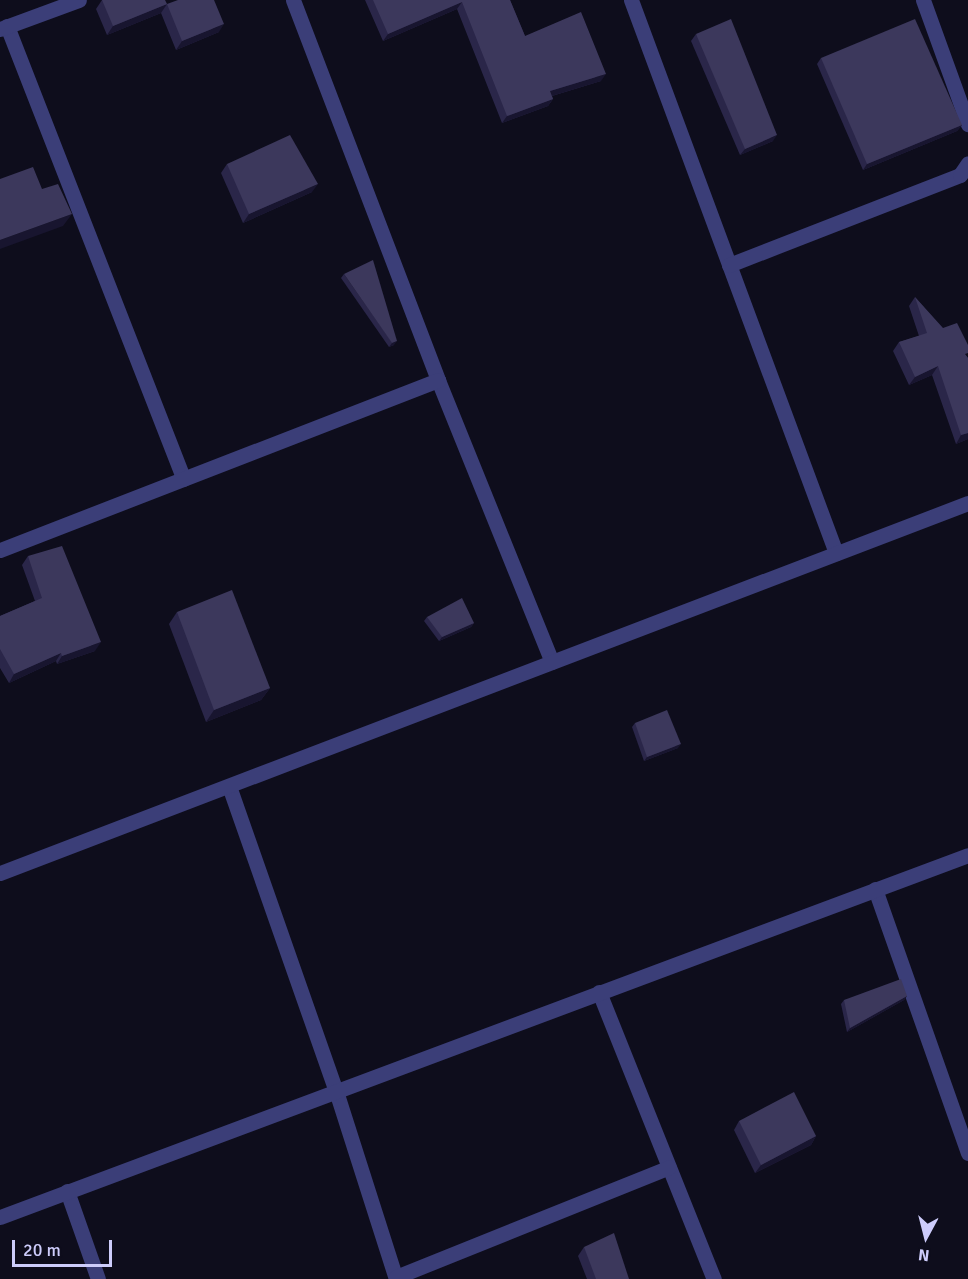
<!DOCTYPE html>
<style>
body{margin:0}
#map{position:relative;width:968px;height:1279px;overflow:hidden;background:#0e0d1c;font-family:Signika,sans-serif}
div>[style]{position:absolute}
[style*='--x']{left:calc(var(--x)*1px);top:calc(var(--y)*1px);width:calc(var(--w)*1px);rotate:calc(var(--a)*1deg)}
.minor>*{height:15px;margin:-7.5px;padding:0 7.5px;transform-origin:7.5px;border-radius:7.5px;background:#3b3e78}
.wall>*{inset:0;background:#2a2649}
.shaded-wall>*{inset:0;background:#18152f}
.building>*{inset:0;background:#3c385c}
span{translate:-50% -50%;white-space:nowrap;text-align:center;line-height:1.15;-webkit-text-stroke:5px #0e0d1c;paint-order:stroke}
.north{position:absolute;left:896px;top:1207px;width:60px;height:60px;-webkit-text-stroke:4px #0e0d1c;paint-order:stroke;rotate:187deg;font-size:16px;font-weight:700;line-height:24px;text-align:center;color:#cdccfb}
.north::after{content:'';display:block;margin:auto;width:21px;height:27px;background:#cdccfb;clip-path:polygon(50% 0,100% 100%,50% 72%,0 100%)}
.scale{position:absolute;left:12px;top:1240px;width:100px;height:27px;box-sizing:border-box;border:3px solid #cdccfb;border-top:0;padding-left:8px;font-size:18px;line-height:21px;white-space:nowrap;color:#cdccfb;-webkit-text-stroke:4px #0e0d1c;paint-order:stroke}
</style>
<div id="map">
<div class="minor">
<i style="--x:293;--y:0;--w:407;--a:69.1"></i>
<i style="--x:438;--y:380;--w:304;--a:68"></i>
<i style="--x:631;--y:0;--w:590;--a:69.66"></i>
<i style="--x:923;--y:0;--w:132;--a:70.1"></i>
<i style="--x:7;--y:26;--w:486;--a:68.7"></i>
<i style="--x:0;--y:29;--w:84;--a:-20.2"></i>
<i style="--x:729;--y:265;--w:248;--a:-21.3"></i>
<i style="--x:960;--y:175;--w:14;--a:-56"></i>
<i style="--x:0;--y:550;--w:470;--a:-21.2"></i>
<i style="--x:229;--y:786;--w:323;--a:70.7"></i>
<i style="--x:336;--y:1091;--w:197;--a:72.3"></i>
<i style="--x:0;--y:873;--w:1036;--a:-20.92"></i>
<i style="--x:875;--y:889;--w:280;--a:70.6"></i>
<i style="--x:599;--y:992;--w:309;--a:68.2"></i>
<i style="--x:67;--y:1191;--w:93;--a:70.6"></i>
<i style="--x:0;--y:1217;--w:1033;--a:-20.5"></i>
<i style="--x:396;--y:1277;--w:294;--a:-21.9"></i>
</div>
<div class="wall">
<i style="clip-path:polygon(102px 0,167px 4px,219px 32px,176px 50px,161px 13px,107px 35px,96px 9px)"></i>
<i style="clip-path:polygon(365px 0,510px 0,525px 36px,601px 81px,552px 96px,553px 99px,548px 106px,502px 123px,457px 9px,383px 41px)"></i>
<i style="clip-path:polygon(696px 34px,773px 141px,740px 155px,691px 41px)"></i>
<i style="clip-path:polygon(821px 58px,962px 125px,957px 131px,863px 170px,817px 64px)"></i>
<i style="clip-path:polygon(227px 164px,312px 192px,243px 223px,221px 173px)"></i>
<i style="clip-path:polygon(344px 274px,394px 345px,389px 347px,341px 278px)"></i>
<i style="clip-path:polygon(915px 297px,968px 358px,968px 439px,956px 444px,932px 375px,909px 385px,893px 351px,899px 342px,919px 336px,909px 306px)"></i>
<i style="clip-path:polygon(28px 556px,95px 651px,57px 664px,56px 661px,9px 683px,0 668px,0 616px,35px 601px,22px 565px)"></i>
<i style="clip-path:polygon(177px 612px,270px 688px,261px 700px,206px 722px,169px 624px)"></i>
<i style="clip-path:polygon(427px 617px,474px 623px,471px 627px,439px 641px,424px 621px)"></i>
<i style="clip-path:polygon(635px 723px,678px 748px,644px 761px,632px 727px)"></i>
<i style="clip-path:polygon(907px 996px,904px 1000px,847px 1032px,841px 1004px,844px 1000px)"></i>
<i style="clip-path:polygon(739px 1121px,816px 1136px,811px 1145px,755px 1173px,734px 1130px)"></i>
<i style="clip-path:polygon(584px 1247px,629px 1279px,587px 1279px,578px 1256px)"></i>
</div>
<div class="shaded-wall">
<i style="clip-path:polygon(462px 2px,457px 9px,383px 41px,388px 34px)"></i>
<i style="clip-path:polygon(167px 4px,161px 13px,107px 35px,113px 26px)"></i>
<i style="clip-path:polygon(224px 24px,219px 32px,176px 50px,182px 41px)"></i>
<i style="clip-path:polygon(606px 74px,601px 81px,545px 98px,550px 91px)"></i>
<i style="clip-path:polygon(553px 99px,548px 106px,502px 123px,507px 116px)"></i>
<i style="clip-path:polygon(962px 125px,957px 131px,863px 170px,867px 164px)"></i>
<i style="clip-path:polygon(777px 135px,773px 141px,740px 155px,745px 149px)"></i>
<i style="clip-path:polygon(318px 184px,312px 192px,243px 223px,249px 214px)"></i>
<i style="clip-path:polygon(72px 214px,63px 226px,0 249px,0 240px)"></i>
<i style="clip-path:polygon(397px 341px,394px 345px,389px 347px,392px 343px)"></i>
<i style="clip-path:polygon(938px 366px,932px 375px,909px 385px,915px 377px)"></i>
<i style="clip-path:polygon(968px 433px,968px 439px,956px 444px,961px 435px)"></i>
<i style="clip-path:polygon(474px 623px,471px 627px,439px 641px,442px 637px)"></i>
<i style="clip-path:polygon(101px 642px,95px 651px,57px 664px,62px 656px)"></i>
<i style="clip-path:polygon(61px 653px,56px 661px,9px 683px,14px 674px)"></i>
<i style="clip-path:polygon(270px 688px,261px 700px,206px 722px,214px 710px)"></i>
<i style="clip-path:polygon(681px 744px,678px 748px,644px 761px,647px 757px)"></i>
<i style="clip-path:polygon(907px 996px,904px 1000px,847px 1032px,850px 1028px)"></i>
<i style="clip-path:polygon(816px 1136px,811px 1145px,755px 1173px,761px 1165px)"></i>
</div>
<div class="building">
<i style="clip-path:polygon(102px 0,165px 0,167px 4px,113px 26px)"></i>
<i style="clip-path:polygon(178px 0,214px 0,224px 24px,182px 41px,167px 4px)"></i>
<i style="clip-path:polygon(373px 0,510px 0,525px 36px,581px 12px,606px 74px,550px 91px,553px 99px,507px 116px,462px 2px,388px 34px)"></i>
<i style="clip-path:polygon(731px 19px,777px 135px,745px 149px,696px 34px)"></i>
<i style="clip-path:polygon(915px 19px,962px 125px,867px 164px,821px 58px)"></i>
<i style="clip-path:polygon(290px 135px,318px 184px,249px 214px,227px 164px)"></i>
<i style="clip-path:polygon(33px 167px,42px 189px,58px 184px,72px 214px,0 240px,0 179px)"></i>
<i style="clip-path:polygon(373px 260px,397px 341px,392px 343px,344px 274px)"></i>
<i style="clip-path:polygon(915px 297px,943px 328px,957px 323px,968px 345px,968px 353px,965px 354px,968px 358px,968px 433px,961px 435px,938px 366px,915px 377px,899px 342px,927px 333px)"></i>
<i style="clip-path:polygon(62px 546px,101px 642px,62px 656px,61px 653px,14px 674px,0 649px,0 616px,42px 598px,28px 556px)"></i>
<i style="clip-path:polygon(232px 590px,270px 688px,214px 710px,177px 612px)"></i>
<i style="clip-path:polygon(462px 598px,474px 623px,442px 637px,427px 617px)"></i>
<i style="clip-path:polygon(667px 710px,681px 744px,647px 757px,635px 723px)"></i>
<i style="clip-path:polygon(901px 979px,907px 996px,850px 1028px,844px 1000px)"></i>
<i style="clip-path:polygon(794px 1092px,816px 1136px,761px 1165px,739px 1121px)"></i>
<i style="clip-path:polygon(614px 1233px,629px 1279px,596px 1279px,584px 1247px)"></i>
</div>
<div class="north">N</div>
<div class="scale">20 m</div>
</div>
